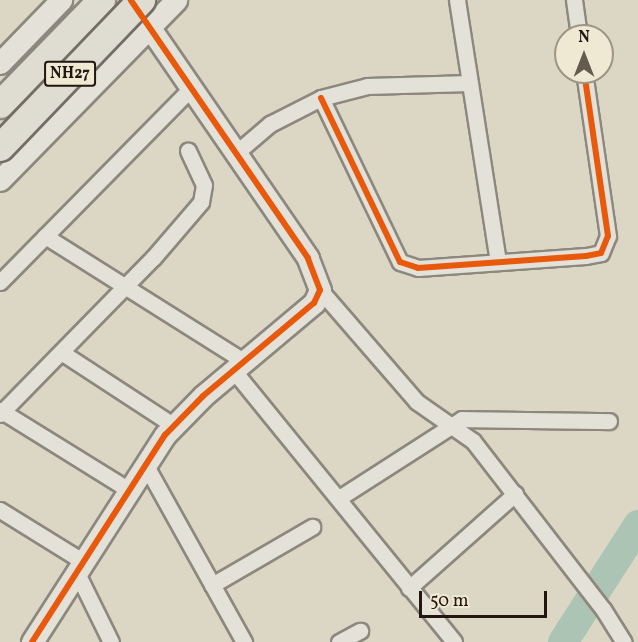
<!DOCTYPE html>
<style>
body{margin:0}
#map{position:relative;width:638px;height:642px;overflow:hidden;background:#dcd7c5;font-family:Vollkorn,serif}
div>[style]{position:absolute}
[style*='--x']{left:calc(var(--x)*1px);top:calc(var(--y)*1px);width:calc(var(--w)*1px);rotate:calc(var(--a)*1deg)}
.river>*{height:30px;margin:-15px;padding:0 15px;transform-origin:15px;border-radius:15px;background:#acc4b4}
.roads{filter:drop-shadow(2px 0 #8d887e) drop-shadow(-2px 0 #8d887e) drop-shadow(0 2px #8d887e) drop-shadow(0 -2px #8d887e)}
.street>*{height:15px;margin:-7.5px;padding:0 7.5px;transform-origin:7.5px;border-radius:7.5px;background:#e4e1d9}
.secondary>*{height:21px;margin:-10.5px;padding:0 10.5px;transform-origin:10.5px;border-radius:10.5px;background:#e4e1d9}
.highway>*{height:27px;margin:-13.5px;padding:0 13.5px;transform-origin:13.5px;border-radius:13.5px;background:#dfdcd2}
.bridges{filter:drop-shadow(2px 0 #736e65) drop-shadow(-2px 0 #736e65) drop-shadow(0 2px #736e65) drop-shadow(0 -2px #736e65)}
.highway-bridge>*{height:27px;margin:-13.5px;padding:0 13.5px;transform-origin:13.5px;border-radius:13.5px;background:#dfdcd2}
.cycleway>*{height:6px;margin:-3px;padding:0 3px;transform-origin:3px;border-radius:3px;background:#e8590c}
span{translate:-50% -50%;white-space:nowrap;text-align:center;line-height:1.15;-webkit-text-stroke:4.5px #efe8d3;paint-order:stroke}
.shield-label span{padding:2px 4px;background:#efe8d3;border:2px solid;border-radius:4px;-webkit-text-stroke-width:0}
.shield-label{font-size:16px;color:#231610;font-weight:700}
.north{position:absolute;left:554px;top:24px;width:60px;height:60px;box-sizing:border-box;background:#efe8d3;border:2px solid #9d9485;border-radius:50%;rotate:0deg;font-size:16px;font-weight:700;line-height:24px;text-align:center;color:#231610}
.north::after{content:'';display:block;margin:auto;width:21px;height:27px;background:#645a4f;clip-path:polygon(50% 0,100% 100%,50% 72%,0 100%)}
.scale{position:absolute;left:419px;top:591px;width:128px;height:27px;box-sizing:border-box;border:3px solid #231610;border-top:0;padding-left:8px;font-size:18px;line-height:21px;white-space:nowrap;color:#231610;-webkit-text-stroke:4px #efe8d3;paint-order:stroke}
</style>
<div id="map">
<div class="river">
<i style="--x:563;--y:642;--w:139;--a:-57.3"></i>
</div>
<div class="roads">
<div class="street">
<i style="--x:457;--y:0;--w:265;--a:81.1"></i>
<i style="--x:574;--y:0;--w:36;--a:82"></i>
<i style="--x:321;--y:98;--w:182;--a:64.3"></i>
<i style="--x:400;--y:262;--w:19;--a:18"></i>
<i style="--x:418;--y:268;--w:168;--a:-4.1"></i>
<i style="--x:586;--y:256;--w:15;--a:-11"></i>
<i style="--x:601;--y:253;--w:18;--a:-68"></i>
<i style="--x:608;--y:236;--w:166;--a:-98.3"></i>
<i style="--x:236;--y:153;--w:45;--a:-40.5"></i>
<i style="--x:270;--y:124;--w:57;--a:-27"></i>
<i style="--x:321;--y:98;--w:48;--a:-14.6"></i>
<i style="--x:367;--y:86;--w:103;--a:-1.7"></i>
<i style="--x:45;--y:236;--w:236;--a:32.2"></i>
<i style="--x:0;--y:282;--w:272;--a:-45.4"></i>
<i style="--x:320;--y:290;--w:148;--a:49.1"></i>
<i style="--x:417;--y:402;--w:68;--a:34.9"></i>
<i style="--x:473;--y:441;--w:212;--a:52.3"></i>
<i style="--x:603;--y:609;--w:39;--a:58"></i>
<i style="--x:61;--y:352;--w:134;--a:33.1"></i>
<i style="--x:234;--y:371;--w:349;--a:50.9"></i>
<i style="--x:0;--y:410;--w:152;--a:31.8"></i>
<i style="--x:0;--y:414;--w:219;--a:-45.6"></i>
<i style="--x:153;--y:258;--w:74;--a:-49.4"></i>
<i style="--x:201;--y:202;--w:17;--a:-80"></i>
<i style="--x:204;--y:185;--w:38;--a:-115"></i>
<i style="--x:145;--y:464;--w:204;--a:60.9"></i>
<i style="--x:339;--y:498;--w:146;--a:-32.7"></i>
<i style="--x:462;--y:419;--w:147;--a:0.8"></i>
<i style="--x:0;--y:510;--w:99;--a:31.8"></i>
<i style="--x:77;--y:573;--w:77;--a:63.8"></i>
<i style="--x:212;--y:585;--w:116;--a:-30.1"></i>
<i style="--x:409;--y:588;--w:142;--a:-41.6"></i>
<i style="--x:339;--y:642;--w:24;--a:-28"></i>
</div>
<div class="secondary">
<i style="--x:0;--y:63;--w:88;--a:-45.9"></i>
<i style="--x:0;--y:180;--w:252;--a:-45.6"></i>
<i style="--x:32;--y:642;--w:246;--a:-57.3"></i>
<i style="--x:165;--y:435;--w:54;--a:-45.7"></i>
<i style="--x:203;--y:396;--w:145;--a:-40"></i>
<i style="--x:314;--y:303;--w:14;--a:-65"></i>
<i style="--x:320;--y:290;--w:34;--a:-111"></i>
<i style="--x:308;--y:258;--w:313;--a:-124.5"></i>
</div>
<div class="highway">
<i style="--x:0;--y:104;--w:145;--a:-45.8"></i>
</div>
</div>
<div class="bridges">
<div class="highway-bridge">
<i style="--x:0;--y:147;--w:204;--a:-46.2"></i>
</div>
</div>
<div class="cycleway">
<i style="--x:321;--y:98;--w:182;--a:64.3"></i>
<i style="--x:400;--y:262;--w:19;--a:18"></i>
<i style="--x:418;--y:268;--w:168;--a:-4.1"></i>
<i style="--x:586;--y:256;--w:15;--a:-11"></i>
<i style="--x:601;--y:253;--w:18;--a:-68"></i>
<i style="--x:608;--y:236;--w:166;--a:-98.3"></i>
<i style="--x:32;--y:642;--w:246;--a:-57.3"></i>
<i style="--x:165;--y:435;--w:54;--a:-45.7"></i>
<i style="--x:203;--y:396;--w:145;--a:-40"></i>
<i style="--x:314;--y:303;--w:14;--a:-65"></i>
<i style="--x:320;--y:290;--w:34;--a:-111"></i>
<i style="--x:308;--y:258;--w:313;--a:-124.5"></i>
</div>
<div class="shield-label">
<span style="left:70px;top:74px">NH27</span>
</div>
<div class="north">N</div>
<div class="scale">50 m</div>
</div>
